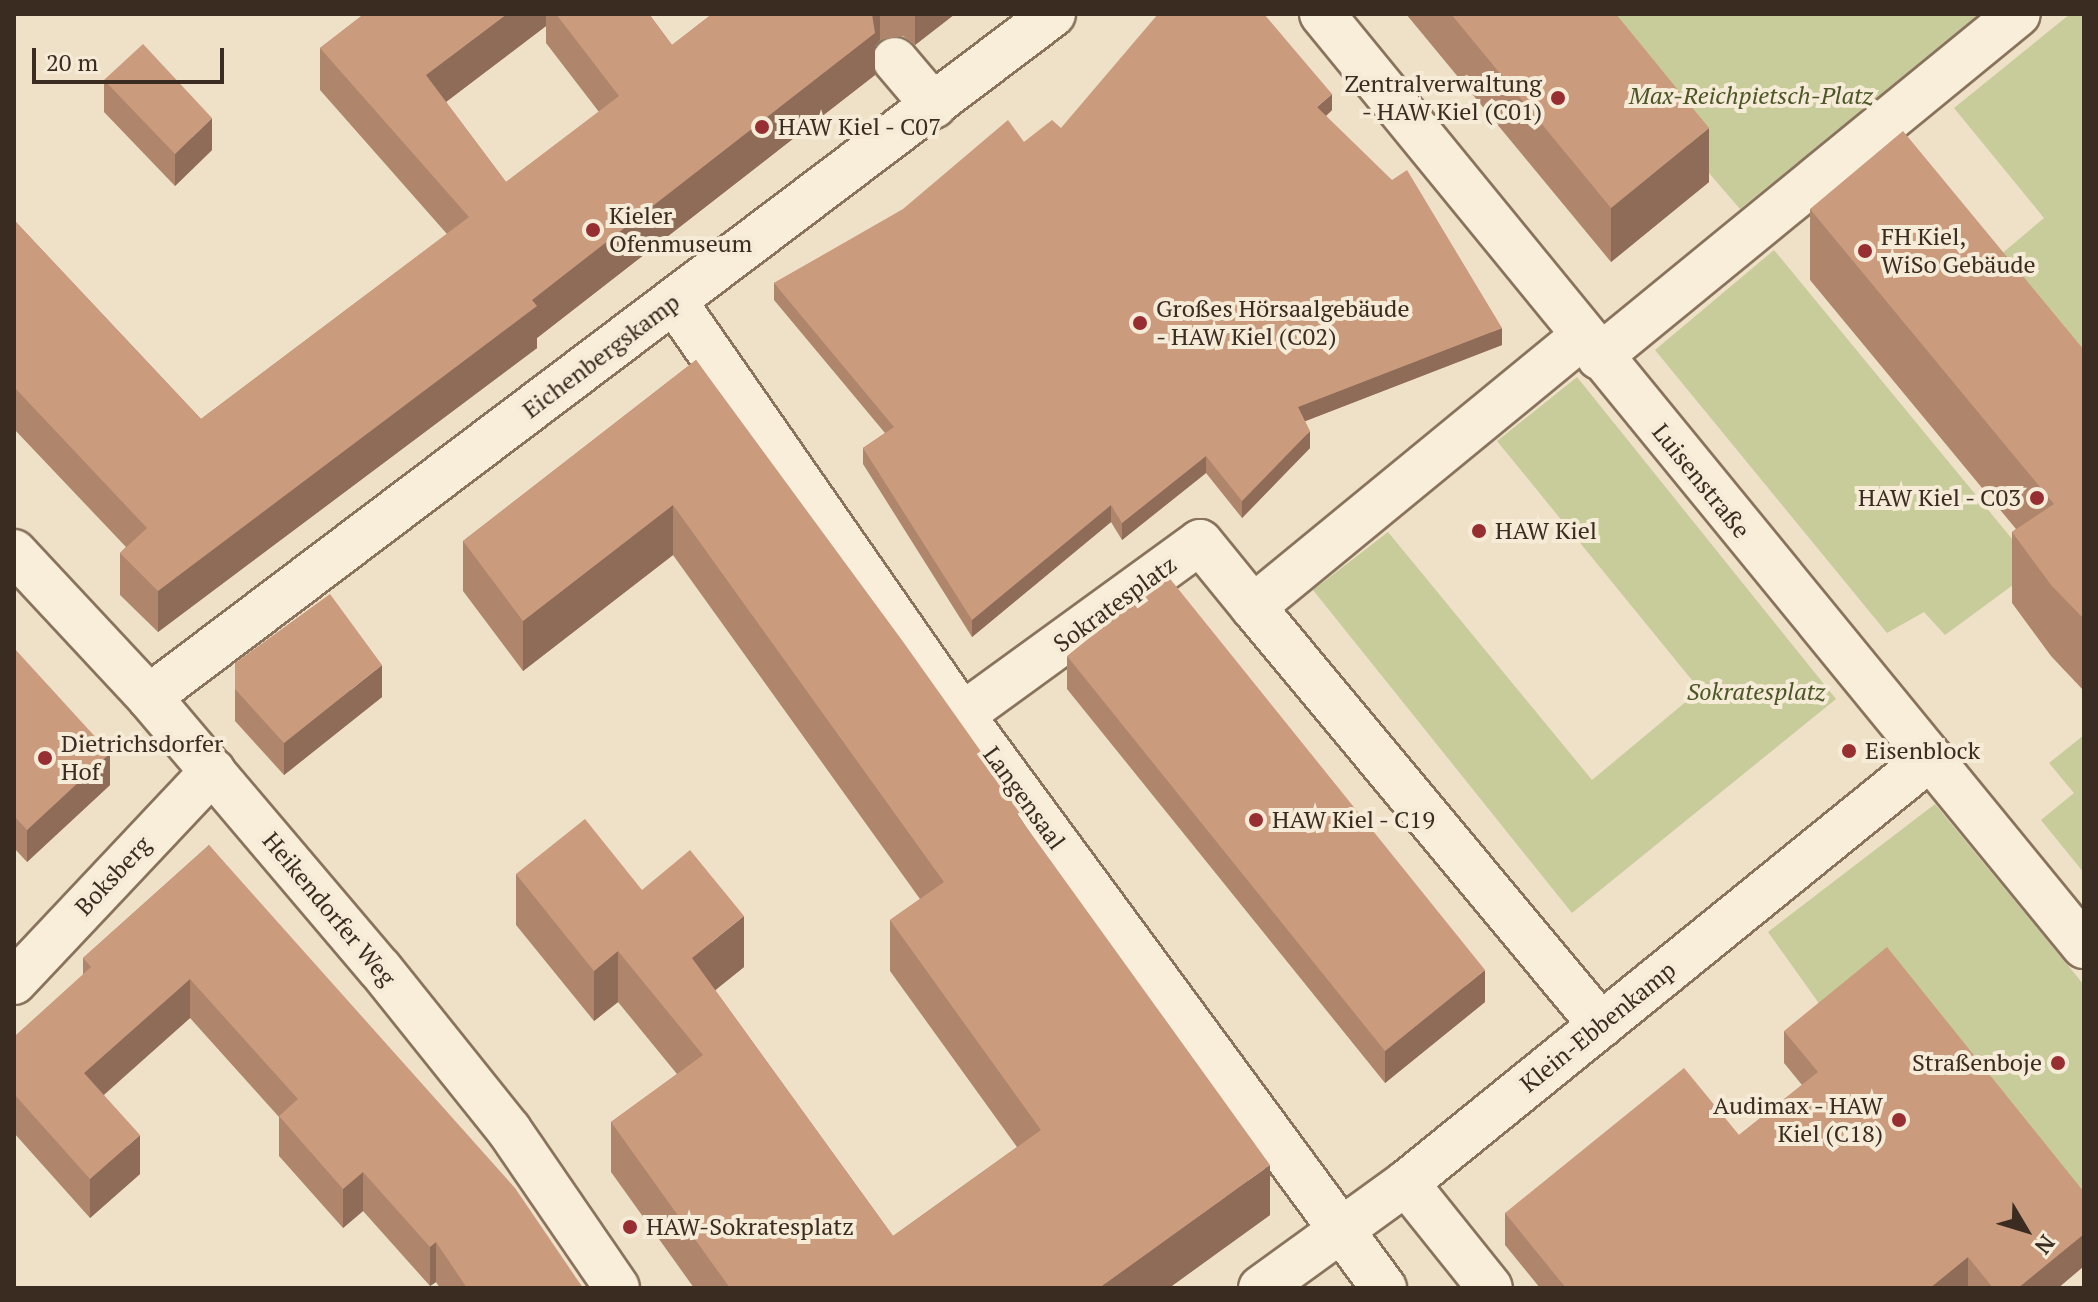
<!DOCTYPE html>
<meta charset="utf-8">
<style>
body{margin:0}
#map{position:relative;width:2098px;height:1302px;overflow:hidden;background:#eee1c7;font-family:"PT Serif",serif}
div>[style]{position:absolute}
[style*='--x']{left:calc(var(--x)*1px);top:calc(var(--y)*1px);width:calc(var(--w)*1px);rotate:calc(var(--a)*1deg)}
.green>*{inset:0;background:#c8cc9b}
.roads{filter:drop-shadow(2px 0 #89735d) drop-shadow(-2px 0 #89735d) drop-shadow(0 2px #89735d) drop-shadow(0 -2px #89735d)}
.minor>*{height:44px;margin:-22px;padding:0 22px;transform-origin:22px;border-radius:22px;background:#f8eeda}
.wall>*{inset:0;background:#af856c}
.shaded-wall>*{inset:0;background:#8e6c58}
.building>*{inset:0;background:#cb9b7e}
.dots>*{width:22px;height:22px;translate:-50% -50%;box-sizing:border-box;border:4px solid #f5ebd7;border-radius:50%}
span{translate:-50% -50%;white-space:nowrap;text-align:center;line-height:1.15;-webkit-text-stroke:8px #f5ebd7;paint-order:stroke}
.poi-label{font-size:24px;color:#3a2c20}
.right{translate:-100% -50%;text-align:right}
.left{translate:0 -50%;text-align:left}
.park-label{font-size:24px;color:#4c5627;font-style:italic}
.street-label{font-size:24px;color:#3a2c20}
.frame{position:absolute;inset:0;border:16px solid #3a2c20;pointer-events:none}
.north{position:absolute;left:1986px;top:1190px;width:80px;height:80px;-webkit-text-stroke:6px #f5ebd7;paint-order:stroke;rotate:128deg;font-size:22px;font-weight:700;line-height:32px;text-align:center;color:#3a2c20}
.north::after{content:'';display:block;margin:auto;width:28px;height:36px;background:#3a2c20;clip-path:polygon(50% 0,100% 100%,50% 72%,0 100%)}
.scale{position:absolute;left:32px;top:48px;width:192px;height:36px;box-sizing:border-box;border:4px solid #3a2c20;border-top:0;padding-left:10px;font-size:24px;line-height:28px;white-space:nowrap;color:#3a2c20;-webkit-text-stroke:6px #f5ebd7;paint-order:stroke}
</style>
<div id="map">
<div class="green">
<i style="clip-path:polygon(1572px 14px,1983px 14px,1740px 209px)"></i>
<i style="clip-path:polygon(2070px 14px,2084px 14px,2084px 385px,1987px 266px,2044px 218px,1954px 108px)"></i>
<i style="clip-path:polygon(1774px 250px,2036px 568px,1945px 635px,1924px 612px,1887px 633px,1655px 350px)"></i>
<i style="clip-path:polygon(1577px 377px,1836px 699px,1572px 913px,1313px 590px,1388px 532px,1592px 780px,1700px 690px,1497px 441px)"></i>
<i style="clip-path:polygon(2084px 735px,2084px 873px,2041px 820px,2074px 793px,2049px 763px)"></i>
<i style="clip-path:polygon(1935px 804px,2084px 985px,2084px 1216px,1828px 1016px,1768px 932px)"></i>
</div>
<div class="roads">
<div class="minor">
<i style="--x:1322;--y:14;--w:1204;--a:50.73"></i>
<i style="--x:895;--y:60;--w:60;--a:49.7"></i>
<i style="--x:674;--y:301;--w:504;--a:55.18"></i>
<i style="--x:962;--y:715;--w:712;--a:53.63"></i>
<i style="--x:1599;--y:357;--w:541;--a:-39.3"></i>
<i style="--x:14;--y:552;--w:198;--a:47"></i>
<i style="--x:149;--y:697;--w:357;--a:49.7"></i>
<i style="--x:380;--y:969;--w:206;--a:51.3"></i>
<i style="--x:509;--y:1130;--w:191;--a:55.6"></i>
<i style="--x:1253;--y:607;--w:544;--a:50.22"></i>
<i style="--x:149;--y:697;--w:1133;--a:-37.07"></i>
<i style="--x:962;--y:715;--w:294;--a:-36"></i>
<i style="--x:1200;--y:542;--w:84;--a:50.8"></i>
<i style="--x:1253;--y:607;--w:426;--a:-39.4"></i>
<i style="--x:14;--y:982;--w:290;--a:-46.7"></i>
<i style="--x:1406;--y:1183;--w:134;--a:51.3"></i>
<i style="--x:1261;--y:1288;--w:179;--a:-35.9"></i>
<i style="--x:1406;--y:1183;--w:675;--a:-39.04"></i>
</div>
</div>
<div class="wall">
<i style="clip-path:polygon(evenodd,364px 14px,649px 14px,672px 45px,712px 14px,955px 14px,915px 45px,903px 36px,880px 40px,875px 46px,875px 75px,537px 338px,537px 348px,158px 632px,120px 595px,120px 553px,126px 547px,14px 429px,14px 220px,201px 419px,447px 234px,320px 90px,320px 48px,364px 14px,546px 26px,546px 43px,599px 112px,506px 182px,446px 102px,546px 26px)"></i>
<i style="clip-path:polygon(1406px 14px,1616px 14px,1709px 182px,1611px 262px)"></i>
<i style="clip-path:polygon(104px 80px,212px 150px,175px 186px,104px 112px)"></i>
<i style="clip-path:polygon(1332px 110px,1326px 116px,1502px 345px,1305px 421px,1310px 448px,1242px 518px,1206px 473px,1122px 540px,1111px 522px,972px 637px,863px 464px,863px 448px,885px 433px,774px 300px,774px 283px,1024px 142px,1061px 128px)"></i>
<i style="clip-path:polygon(1810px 209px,2084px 350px,2084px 691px,2051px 656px,2012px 603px,2012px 532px,2016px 529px,1810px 280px)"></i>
<i style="clip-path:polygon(696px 360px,1021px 819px,1270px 1215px,1169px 1288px,694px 1288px,611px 1172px,611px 1122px,677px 1074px,618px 1002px,594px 1021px,516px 925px,516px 874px,642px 890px,744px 967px,715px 990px,893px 1236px,1017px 1147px,890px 971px,890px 920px,920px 899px,673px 555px,523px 671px,463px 591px,463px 541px)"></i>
<i style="clip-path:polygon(14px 648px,110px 785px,27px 862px,14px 848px)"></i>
<i style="clip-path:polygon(1067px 656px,1485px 1002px,1385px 1083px,1067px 689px)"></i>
<i style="clip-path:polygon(235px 663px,382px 697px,284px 775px,235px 721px)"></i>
<i style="clip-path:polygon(209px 845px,583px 1288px,440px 1288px,436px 1282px,430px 1286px,363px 1211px,343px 1228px,279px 1156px,279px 1117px,190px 1018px,104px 1095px,140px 1174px,90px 1218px,14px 1133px,14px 1037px,83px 975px,83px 958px)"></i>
<i style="clip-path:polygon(1784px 1031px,2084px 1192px,2084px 1266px,2058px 1288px,1540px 1288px,1505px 1245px,1505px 1213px,1739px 1135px,1802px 1085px,1784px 1063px)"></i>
</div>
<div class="shaded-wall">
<i style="clip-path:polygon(507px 14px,546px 14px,546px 26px,426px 117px,426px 75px)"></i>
<i style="clip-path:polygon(871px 14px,880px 14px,880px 40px,875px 46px,875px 75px,537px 338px,537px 348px,158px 632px,158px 591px,532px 300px)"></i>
<i style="clip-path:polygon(915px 14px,955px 14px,915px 45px)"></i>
<i style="clip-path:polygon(1332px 94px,1332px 110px,1317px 124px,1317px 107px)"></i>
<i style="clip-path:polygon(212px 118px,212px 150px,175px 186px,175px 154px)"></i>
<i style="clip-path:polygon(1709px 128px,1709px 182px,1611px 262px,1611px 208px)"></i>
<i style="clip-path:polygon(1502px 328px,1502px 345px,1298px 424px,1298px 407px)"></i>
<i style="clip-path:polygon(1310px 431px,1310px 448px,1242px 518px,1242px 501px)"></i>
<i style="clip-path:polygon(1206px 456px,1206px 473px,1122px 540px,1122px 523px)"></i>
<i style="clip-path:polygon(673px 505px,673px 555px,523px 671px,523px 621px)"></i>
<i style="clip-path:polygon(1111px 505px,1111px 522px,972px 637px,972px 620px)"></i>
<i style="clip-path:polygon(382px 665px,382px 697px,284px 775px,284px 743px)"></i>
<i style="clip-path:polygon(110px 753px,110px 785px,27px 862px,27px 830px)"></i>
<i style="clip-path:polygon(744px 916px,744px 967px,692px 1009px,692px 958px)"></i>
<i style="clip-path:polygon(618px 951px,618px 1002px,594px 1021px,594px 971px)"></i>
<i style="clip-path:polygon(1485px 970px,1485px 1002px,1385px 1083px,1385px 1051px)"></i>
<i style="clip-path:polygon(190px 979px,190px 1018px,84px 1112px,84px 1073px)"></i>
<i style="clip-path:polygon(140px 1135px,140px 1174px,90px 1218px,90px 1179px)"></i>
<i style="clip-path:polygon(1270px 1165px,1270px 1215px,1169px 1288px,1099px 1288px)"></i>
<i style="clip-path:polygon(363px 1172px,363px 1211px,343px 1228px,343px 1189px)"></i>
<i style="clip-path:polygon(2084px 1234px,2084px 1266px,2058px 1288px,2018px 1288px)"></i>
<i style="clip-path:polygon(436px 1242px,436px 1282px,430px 1286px,430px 1247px)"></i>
<i style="clip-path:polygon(1968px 1257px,1968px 1288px,1930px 1288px)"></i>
</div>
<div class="building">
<i style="clip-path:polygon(364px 14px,507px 14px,426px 75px,506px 182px,619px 96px,556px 14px,649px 14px,672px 45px,712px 14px,872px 14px,875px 33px,532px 300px,537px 306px,158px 591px,120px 553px,147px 528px,14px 387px,14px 220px,201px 419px,469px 217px,320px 48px)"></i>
<i style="clip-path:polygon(1158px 14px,1264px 14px,1332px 94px,1317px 107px,1392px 180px,1407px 170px,1502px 328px,1298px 407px,1310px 431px,1242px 501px,1206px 456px,1122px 523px,1111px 505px,972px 620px,863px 448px,894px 427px,774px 283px,903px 209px,1008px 120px,1024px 142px,1052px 120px,1061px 128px)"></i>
<i style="clip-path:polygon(1451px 14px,1616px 14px,1709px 128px,1611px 208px)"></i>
<i style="clip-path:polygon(143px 44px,212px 118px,175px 154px,104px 80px)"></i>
<i style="clip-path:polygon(1903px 131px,2084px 350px,2084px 619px,2051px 585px,2012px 532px,2054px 504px,1810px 209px)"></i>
<i style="clip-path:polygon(696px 360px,904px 643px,997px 774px,1021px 812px,1017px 814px,1270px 1165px,1099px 1288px,730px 1288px,611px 1122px,703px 1055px,618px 951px,594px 971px,516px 874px,585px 819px,642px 890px,690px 850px,744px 916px,692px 958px,893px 1236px,1041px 1130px,890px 920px,944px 882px,673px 505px,523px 621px,463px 541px)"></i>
<i style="clip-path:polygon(1167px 575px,1485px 970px,1385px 1051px,1067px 656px)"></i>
<i style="clip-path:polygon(330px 594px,382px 665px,284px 743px,235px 689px,235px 663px)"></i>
<i style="clip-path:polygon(14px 648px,110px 753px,27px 830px,14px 816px)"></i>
<i style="clip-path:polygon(209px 845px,515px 1188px,583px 1288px,467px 1288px,436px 1242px,430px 1247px,363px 1172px,343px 1189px,279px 1116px,298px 1099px,190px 979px,84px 1073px,140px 1135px,90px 1179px,14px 1094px,14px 1037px,91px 967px,83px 958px)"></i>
<i style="clip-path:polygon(1887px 947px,2084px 1192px,2084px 1234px,2018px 1288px,1993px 1288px,1968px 1257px,1930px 1288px,1566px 1288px,1505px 1213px,1684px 1068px,1739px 1135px,1818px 1072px,1784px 1031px)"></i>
</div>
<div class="dots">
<i style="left:1558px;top:98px;background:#972e32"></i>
<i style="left:762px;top:127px;background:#972e32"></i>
<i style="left:593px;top:230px;background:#972e32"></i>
<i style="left:1865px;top:251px;background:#972e32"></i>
<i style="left:1140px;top:323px;background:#972e32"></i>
<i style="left:2037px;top:498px;background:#972e32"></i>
<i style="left:1479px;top:531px;background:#972e32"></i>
<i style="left:1849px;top:751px;background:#972e32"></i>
<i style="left:45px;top:758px;background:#972e32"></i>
<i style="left:1256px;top:820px;background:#972e32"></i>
<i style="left:2058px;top:1063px;background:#972e32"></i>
<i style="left:1899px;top:1120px;background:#972e32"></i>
<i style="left:630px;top:1227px;background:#972e32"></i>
</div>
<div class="poi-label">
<span class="right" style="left:1542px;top:98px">Zentralverwaltung<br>- HAW Kiel (C01)</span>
<span class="left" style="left:778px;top:127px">HAW Kiel - C07</span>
<span class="left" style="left:609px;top:230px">Kieler<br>Ofenmuseum</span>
<span class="left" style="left:1881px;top:251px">FH Kiel,<br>WiSo Gebäude</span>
<span class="left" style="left:1156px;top:323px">Großes Hörsaalgebäude<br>- HAW Kiel (C02)</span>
<span class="right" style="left:2021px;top:498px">HAW Kiel - C03</span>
<span class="left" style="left:1495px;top:531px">HAW Kiel</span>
<span class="left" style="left:61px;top:758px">Dietrichsdorfer<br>Hof</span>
<span class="left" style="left:1865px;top:751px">Eisenblock</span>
<span class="left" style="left:1272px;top:820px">HAW Kiel - C19</span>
<span class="right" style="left:2042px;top:1063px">Straßenboje</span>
<span class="right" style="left:1883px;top:1120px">Audimax - HAW<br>Kiel (C18)</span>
<span class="left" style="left:646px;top:1227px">HAW-Sokratesplatz</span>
</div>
<div class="park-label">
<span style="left:1751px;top:96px">Max-Reichpietsch-Platz</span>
<span style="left:1756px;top:692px">Sokratesplatz</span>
</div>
<div class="street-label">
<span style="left:601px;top:356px;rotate:-37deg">Eichenbergskamp</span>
<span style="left:1701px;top:481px;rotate:51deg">Luisenstraße</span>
<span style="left:1115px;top:604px;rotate:-36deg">Sokratesplatz</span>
<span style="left:1024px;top:798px;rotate:54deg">Langensaal</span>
<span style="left:113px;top:876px;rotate:-47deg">Boksberg</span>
<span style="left:329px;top:909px;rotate:50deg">Heikendorfer Weg</span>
<span style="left:1598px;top:1027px;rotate:-39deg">Klein-Ebbenkamp</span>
</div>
<div class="frame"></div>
<div class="north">N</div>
<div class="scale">20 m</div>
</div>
